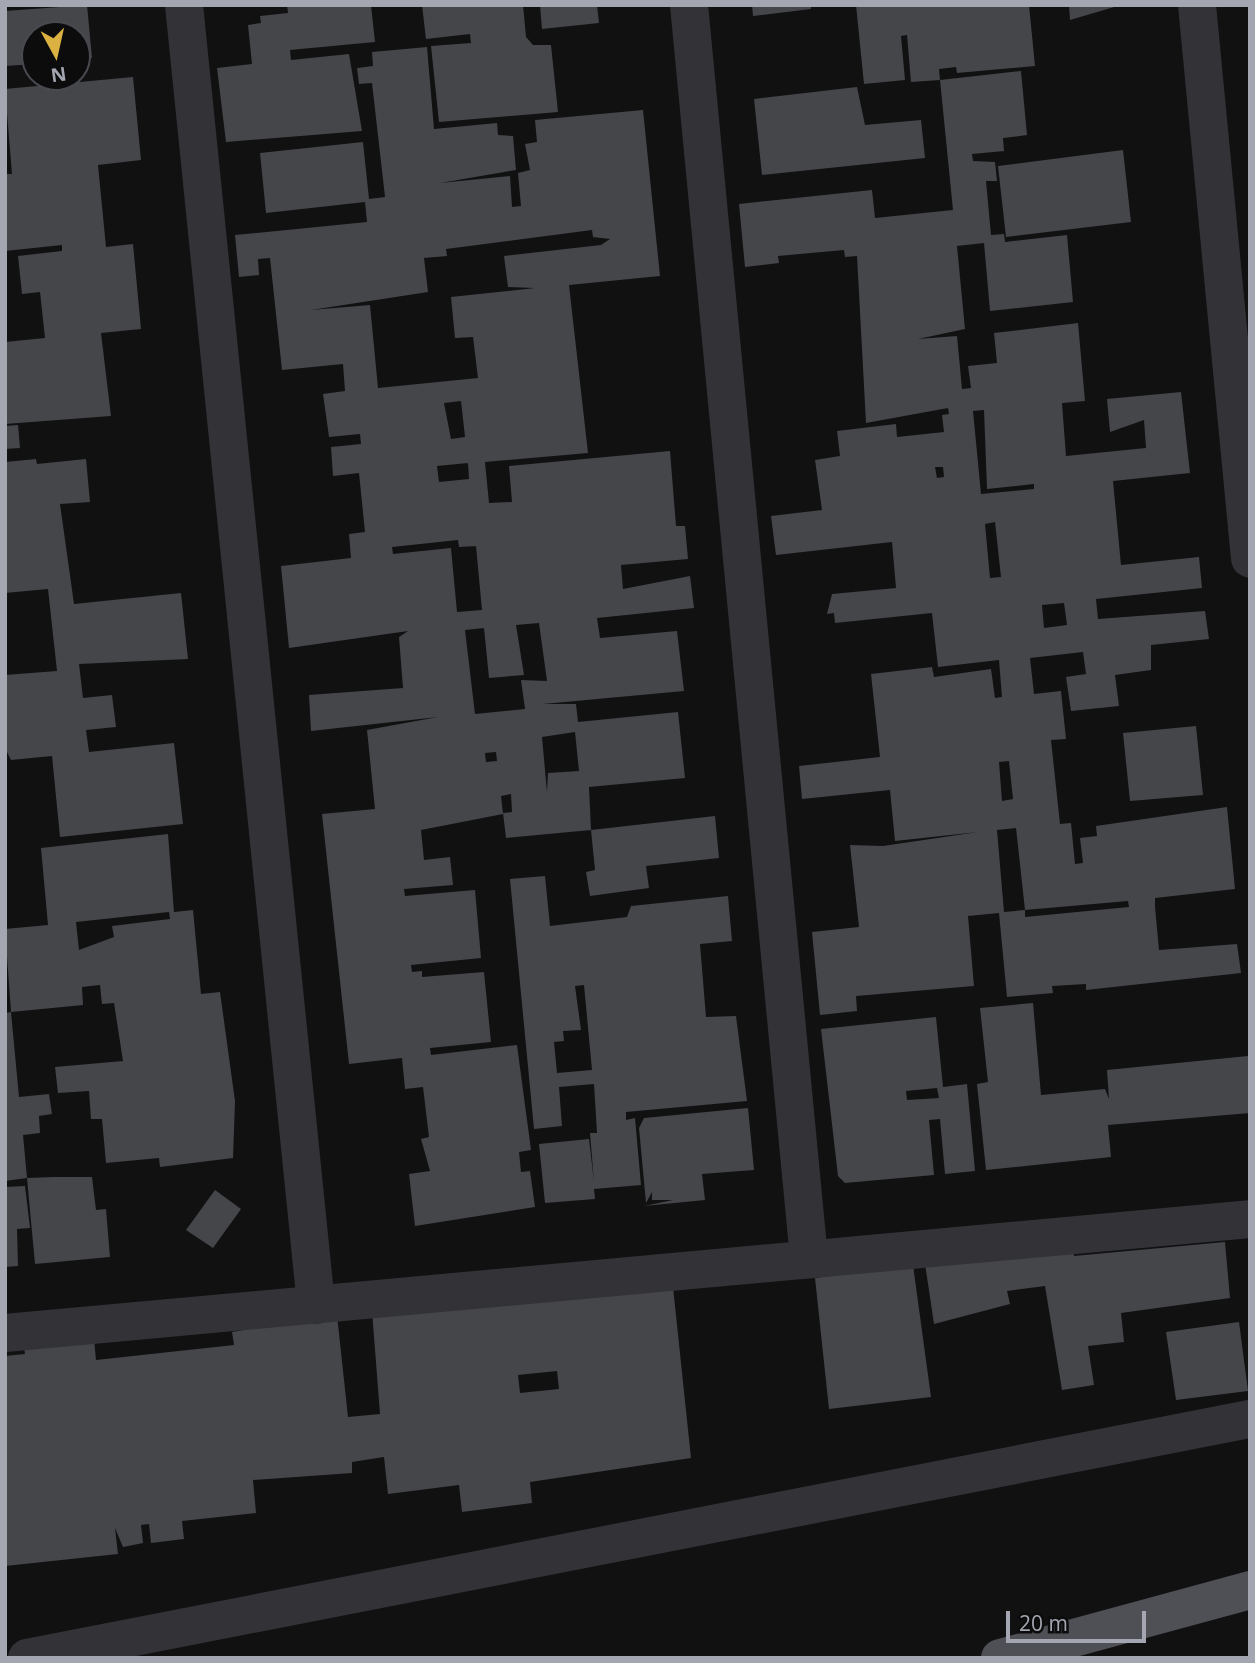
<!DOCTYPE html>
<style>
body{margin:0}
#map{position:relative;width:1255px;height:1663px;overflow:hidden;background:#111112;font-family:"Open Sans",sans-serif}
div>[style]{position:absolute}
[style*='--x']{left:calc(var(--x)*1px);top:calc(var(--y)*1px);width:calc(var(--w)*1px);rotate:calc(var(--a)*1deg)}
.building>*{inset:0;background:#45464a}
.minor>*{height:38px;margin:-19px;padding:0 19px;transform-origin:19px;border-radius:19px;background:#333337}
.major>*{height:38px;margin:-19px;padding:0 19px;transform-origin:19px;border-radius:19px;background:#4f5056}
span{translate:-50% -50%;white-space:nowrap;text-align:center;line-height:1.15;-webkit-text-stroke:5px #0c0c0d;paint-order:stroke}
.frame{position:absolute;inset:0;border:7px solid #a4a7b1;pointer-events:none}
.north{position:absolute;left:21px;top:21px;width:70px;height:70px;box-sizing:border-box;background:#0c0c0d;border:2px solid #494a4f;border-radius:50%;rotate:172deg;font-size:19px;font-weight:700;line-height:28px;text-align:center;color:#a4a7b1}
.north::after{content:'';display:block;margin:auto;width:24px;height:32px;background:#dbb141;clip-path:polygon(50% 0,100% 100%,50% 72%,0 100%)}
.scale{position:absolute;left:1006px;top:1611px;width:140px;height:32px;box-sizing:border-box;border:4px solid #a4a7b1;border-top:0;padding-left:9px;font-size:21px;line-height:24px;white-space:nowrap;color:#a4a7b1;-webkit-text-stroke:5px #0c0c0d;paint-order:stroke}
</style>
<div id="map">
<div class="building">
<i style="clip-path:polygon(87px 5px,92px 58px,77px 59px,77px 35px,35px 35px,35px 64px,5px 66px,5px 11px)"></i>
<i style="clip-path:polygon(287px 5px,371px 5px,375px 42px,290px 50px,291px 60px,349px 54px,362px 131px,226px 142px,217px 68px,252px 64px,248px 25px,261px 23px,260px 16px,288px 13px)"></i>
<i style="clip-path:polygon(422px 5px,523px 5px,526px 37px,533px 45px,551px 45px,558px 112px,439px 122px,431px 46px,471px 43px,470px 34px,426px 39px)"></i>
<i style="clip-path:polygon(540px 5px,597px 5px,599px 23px,542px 29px)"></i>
<i style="clip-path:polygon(752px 5px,811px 5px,811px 9px,753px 16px)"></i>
<i style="clip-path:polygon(856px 5px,1029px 5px,1035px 66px,957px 73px,956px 67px,939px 69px,940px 80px,911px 82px,907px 35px,901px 36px,905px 80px,864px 84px)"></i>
<i style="clip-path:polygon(1069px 5px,1121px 5px,1070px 20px)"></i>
<i style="clip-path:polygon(evenodd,427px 47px,434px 129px,497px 123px,498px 135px,513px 136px,516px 170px,440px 183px,510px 176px,512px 207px,521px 206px,518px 173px,530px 170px,525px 144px,537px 142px,535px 120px,643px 110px,660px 276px,569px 285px,588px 453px,485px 462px,489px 503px,512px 502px,509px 466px,670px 451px,676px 526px,685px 526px,688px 559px,621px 565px,623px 589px,690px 576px,694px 608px,597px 618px,600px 638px,677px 631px,684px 691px,543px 704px,576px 704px,578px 722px,678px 712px,685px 778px,589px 787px,591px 830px,506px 838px,503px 813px,512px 812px,511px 794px,501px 796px,503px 814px,421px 830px,424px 860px,450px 857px,453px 885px,404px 889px,405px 896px,475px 890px,481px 958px,411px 965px,412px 972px,422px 971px,422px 977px,484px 972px,491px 1042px,430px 1048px,431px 1055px,517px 1045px,531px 1150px,519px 1152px,521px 1172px,530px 1171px,535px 1207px,415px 1226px,409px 1174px,430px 1171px,421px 1139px,429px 1137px,423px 1087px,405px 1089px,402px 1058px,349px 1064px,322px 814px,375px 809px,367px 730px,438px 717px,311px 731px,309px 695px,403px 688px,399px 637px,408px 631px,289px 648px,281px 566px,351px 558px,349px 534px,365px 532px,359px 473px,333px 476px,331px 447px,361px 444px,360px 434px,329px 437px,323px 394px,345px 391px,343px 364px,282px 370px,270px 258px,258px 259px,259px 275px,239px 277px,235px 235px,367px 222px,365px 202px,266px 213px,260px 153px,363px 142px,369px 199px,385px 197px,372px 83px,359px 84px,357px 68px,373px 66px,372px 52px,427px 47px,592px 230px,593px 237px,610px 239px,601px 245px,504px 256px,508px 287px,535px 288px,451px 297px,455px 338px,473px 337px,478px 378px,378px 388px,370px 305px,311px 310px,428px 292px,424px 258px,447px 256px,446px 249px,592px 230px,427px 47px,461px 401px,465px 437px,451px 439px,444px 403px,461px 401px,427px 47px,468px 463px,469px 479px,439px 482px,437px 466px,468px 463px,427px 47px,458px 540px,459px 547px,476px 546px,482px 610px,457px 612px,451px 548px,393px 554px,392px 547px,458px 540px,427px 47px,539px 623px,547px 681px,521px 680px,525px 709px,475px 714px,465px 630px,484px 628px,489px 678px,524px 675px,516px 625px,539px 623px,427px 47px,575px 732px,579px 771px,548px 773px,547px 792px,542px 737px,575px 732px,427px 47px,496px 752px,497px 761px,486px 762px,485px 753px,496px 752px)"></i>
<i style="clip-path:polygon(evenodd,1021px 71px,1027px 135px,1003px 138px,1004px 151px,972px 154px,973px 161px,995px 162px,997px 181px,986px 181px,991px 235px,1004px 234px,1005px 242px,1067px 235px,1073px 302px,990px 311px,984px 243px,957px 246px,965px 329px,918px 339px,957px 336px,962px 389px,971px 388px,968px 366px,997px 363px,994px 333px,1078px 323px,1085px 401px,1062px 403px,1066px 456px,1146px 448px,1144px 420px,1110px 432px,1107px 399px,1181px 392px,1190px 473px,1113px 481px,1121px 565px,1199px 557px,1202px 588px,1096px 599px,1098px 619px,1205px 611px,1209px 639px,1151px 645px,1151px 670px,1115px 675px,1119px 706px,1090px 709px,1071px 711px,1066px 677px,1086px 674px,1083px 652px,1030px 658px,1034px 694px,1061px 691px,1066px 739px,1051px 740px,1060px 824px,1071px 823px,1075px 864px,1083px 863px,1080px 838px,1097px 836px,1096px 826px,1227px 807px,1235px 889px,1155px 898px,1155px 907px,1159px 950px,1237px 944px,1241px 973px,1086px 990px,1086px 984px,1052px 986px,1053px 993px,1007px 997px,999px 913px,968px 916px,974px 986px,856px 996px,857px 1011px,820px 1015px,812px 932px,859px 927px,850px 845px,883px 846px,978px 832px,895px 841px,890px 790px,802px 799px,799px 766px,880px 757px,871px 674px,932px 667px,934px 677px,991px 669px,995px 698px,1002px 697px,999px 660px,938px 667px,932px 613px,835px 623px,834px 613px,827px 614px,832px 594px,896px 588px,892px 542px,776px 555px,771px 516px,822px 510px,815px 460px,840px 456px,837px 431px,896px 424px,897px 437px,944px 432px,942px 415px,949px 414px,948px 408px,866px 423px,857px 256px,845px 257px,844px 250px,778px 256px,779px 263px,745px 267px,739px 204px,872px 190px,875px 218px,953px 210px,940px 80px,1021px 71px,984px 410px,987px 489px,1034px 484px,1034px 489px,981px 494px,973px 411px,984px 410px,1021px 71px,935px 467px,943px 467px,944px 477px,937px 478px,935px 467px,1021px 71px,995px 522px,1001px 577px,990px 578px,985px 524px,995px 522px,1021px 71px,1064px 603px,1067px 625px,1044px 628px,1042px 605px,1064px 603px,1021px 71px,1009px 761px,1013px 799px,1002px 801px,999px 762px,1009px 761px,1021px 71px,1016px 828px,1025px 910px,1004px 912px,997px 830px,1016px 828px,1021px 71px,1128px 901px,1129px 907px,1025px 917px,1025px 910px,1128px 901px)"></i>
<i style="clip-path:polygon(133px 77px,141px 160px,98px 165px,106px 247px,133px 244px,141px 329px,101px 333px,111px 416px,5px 424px,5px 342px,45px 338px,40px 292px,22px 294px,18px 256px,62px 251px,62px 245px,5px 251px,5px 174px,12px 174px,5px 89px)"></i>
<i style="clip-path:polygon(857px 87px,865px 125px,921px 120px,925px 158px,762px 175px,754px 99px)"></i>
<i style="clip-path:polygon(1123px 150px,1131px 222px,1006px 237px,998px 166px)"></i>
<i style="clip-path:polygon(18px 425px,20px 448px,5px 449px,5px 426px)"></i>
<i style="clip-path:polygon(36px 459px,37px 464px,86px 459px,90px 502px,60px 504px,74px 604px,181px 593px,188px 659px,79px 664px,83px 698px,112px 695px,116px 727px,86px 730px,89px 752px,174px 743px,183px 824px,60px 837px,52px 756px,11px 760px,5px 748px,5px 675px,57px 671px,48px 589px,5px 593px,5px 462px)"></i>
<i style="clip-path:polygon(1196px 726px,1203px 795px,1130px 801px,1123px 733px)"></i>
<i style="clip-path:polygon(715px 816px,719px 858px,646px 866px,649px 888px,590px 896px,586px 872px,595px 870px,591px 830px)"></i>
<i style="clip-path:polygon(evenodd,168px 834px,174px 912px,193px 910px,201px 994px,220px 992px,235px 1101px,233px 1158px,160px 1167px,159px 1158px,106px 1163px,102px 1119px,91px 1119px,89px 1091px,58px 1093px,55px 1067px,123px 1061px,127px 1087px,114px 1003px,102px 1004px,100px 985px,82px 987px,83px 1005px,11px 1012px,5px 929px,48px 925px,41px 848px,168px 834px,169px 912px,170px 919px,112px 926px,114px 937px,79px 950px,76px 922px,169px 912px)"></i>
<i style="clip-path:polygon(evenodd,545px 876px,550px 926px,627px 917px,631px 906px,728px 896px,732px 941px,700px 944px,706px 1017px,736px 1016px,747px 1101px,626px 1112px,626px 1120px,635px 1118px,641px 1185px,594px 1189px,595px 1199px,545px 1203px,539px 1144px,589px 1139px,594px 1182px,590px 1133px,597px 1133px,594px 1084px,559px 1087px,562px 1126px,534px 1129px,510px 879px,545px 876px,584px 985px,592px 1070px,557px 1073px,554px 1042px,564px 1041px,563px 1031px,581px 1030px,575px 986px,584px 985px)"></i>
<i style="clip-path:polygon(1033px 1003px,1041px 1095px,1105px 1089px,1109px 1099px,1107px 1070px,1248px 1056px,1250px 1113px,1108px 1125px,1111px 1157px,986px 1170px,977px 1084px,988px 1082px,980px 1008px)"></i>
<i style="clip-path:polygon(11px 1012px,19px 1097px,49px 1094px,52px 1114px,39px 1116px,40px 1133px,23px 1135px,27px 1178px,5px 1181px,5px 1013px)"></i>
<i style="clip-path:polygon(evenodd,936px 1017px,943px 1087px,967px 1084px,975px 1171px,945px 1174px,940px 1119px,929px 1120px,934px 1175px,845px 1183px,838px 1176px,821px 1029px,936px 1017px,937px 1088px,939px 1098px,907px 1100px,906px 1091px,937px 1088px)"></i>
<i style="clip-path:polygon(748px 1108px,754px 1170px,702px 1174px,705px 1200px,644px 1206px,673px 1200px,652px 1200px,652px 1192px,646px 1203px,639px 1128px,644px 1118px)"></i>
<i style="clip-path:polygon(53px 1177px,92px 1177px,96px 1210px,106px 1209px,110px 1257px,35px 1264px,27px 1178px)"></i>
<i style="clip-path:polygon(25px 1186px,30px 1228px,17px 1229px,18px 1266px,5px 1267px,5px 1187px)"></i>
<i style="clip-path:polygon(215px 1190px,241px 1209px,213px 1248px,186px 1230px)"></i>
<i style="clip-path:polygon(1225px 1242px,1230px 1298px,1121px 1313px,1124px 1342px,1088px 1346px,1094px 1385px,1062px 1390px,1045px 1286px,1007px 1291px,1010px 1304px,934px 1324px,924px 1257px,1072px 1245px,1074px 1256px)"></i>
<i style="clip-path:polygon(913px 1265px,931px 1397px,829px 1409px,815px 1278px)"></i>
<i style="clip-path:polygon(evenodd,673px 1287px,691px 1458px,530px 1482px,532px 1503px,462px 1512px,459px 1485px,388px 1494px,384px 1457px,352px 1462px,352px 1473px,253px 1480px,256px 1513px,182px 1521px,184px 1539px,151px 1543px,149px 1524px,141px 1525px,143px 1543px,123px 1547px,115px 1528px,118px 1554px,5px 1566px,5px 1356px,25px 1354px,24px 1348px,94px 1339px,96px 1360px,234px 1345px,232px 1332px,337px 1315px,348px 1417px,380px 1414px,372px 1311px,673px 1287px,557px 1371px,559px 1389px,520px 1393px,518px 1375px,557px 1371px)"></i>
<i style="clip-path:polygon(1239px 1322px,1248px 1391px,1176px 1400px,1166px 1332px)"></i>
</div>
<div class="minor">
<i style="--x:184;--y:5;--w:1307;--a:84.2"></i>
<i style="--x:689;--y:5;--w:1260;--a:84.53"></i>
<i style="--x:1197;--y:5;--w:556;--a:84.53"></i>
<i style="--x:5;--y:1333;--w:1250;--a:-5.23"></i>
<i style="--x:27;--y:1658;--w:1246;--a:-11.06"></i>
</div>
<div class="major">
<i style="--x:1000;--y:1658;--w:259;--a:-15.2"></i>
</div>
<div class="frame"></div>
<div class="north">N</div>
<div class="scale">20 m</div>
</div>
